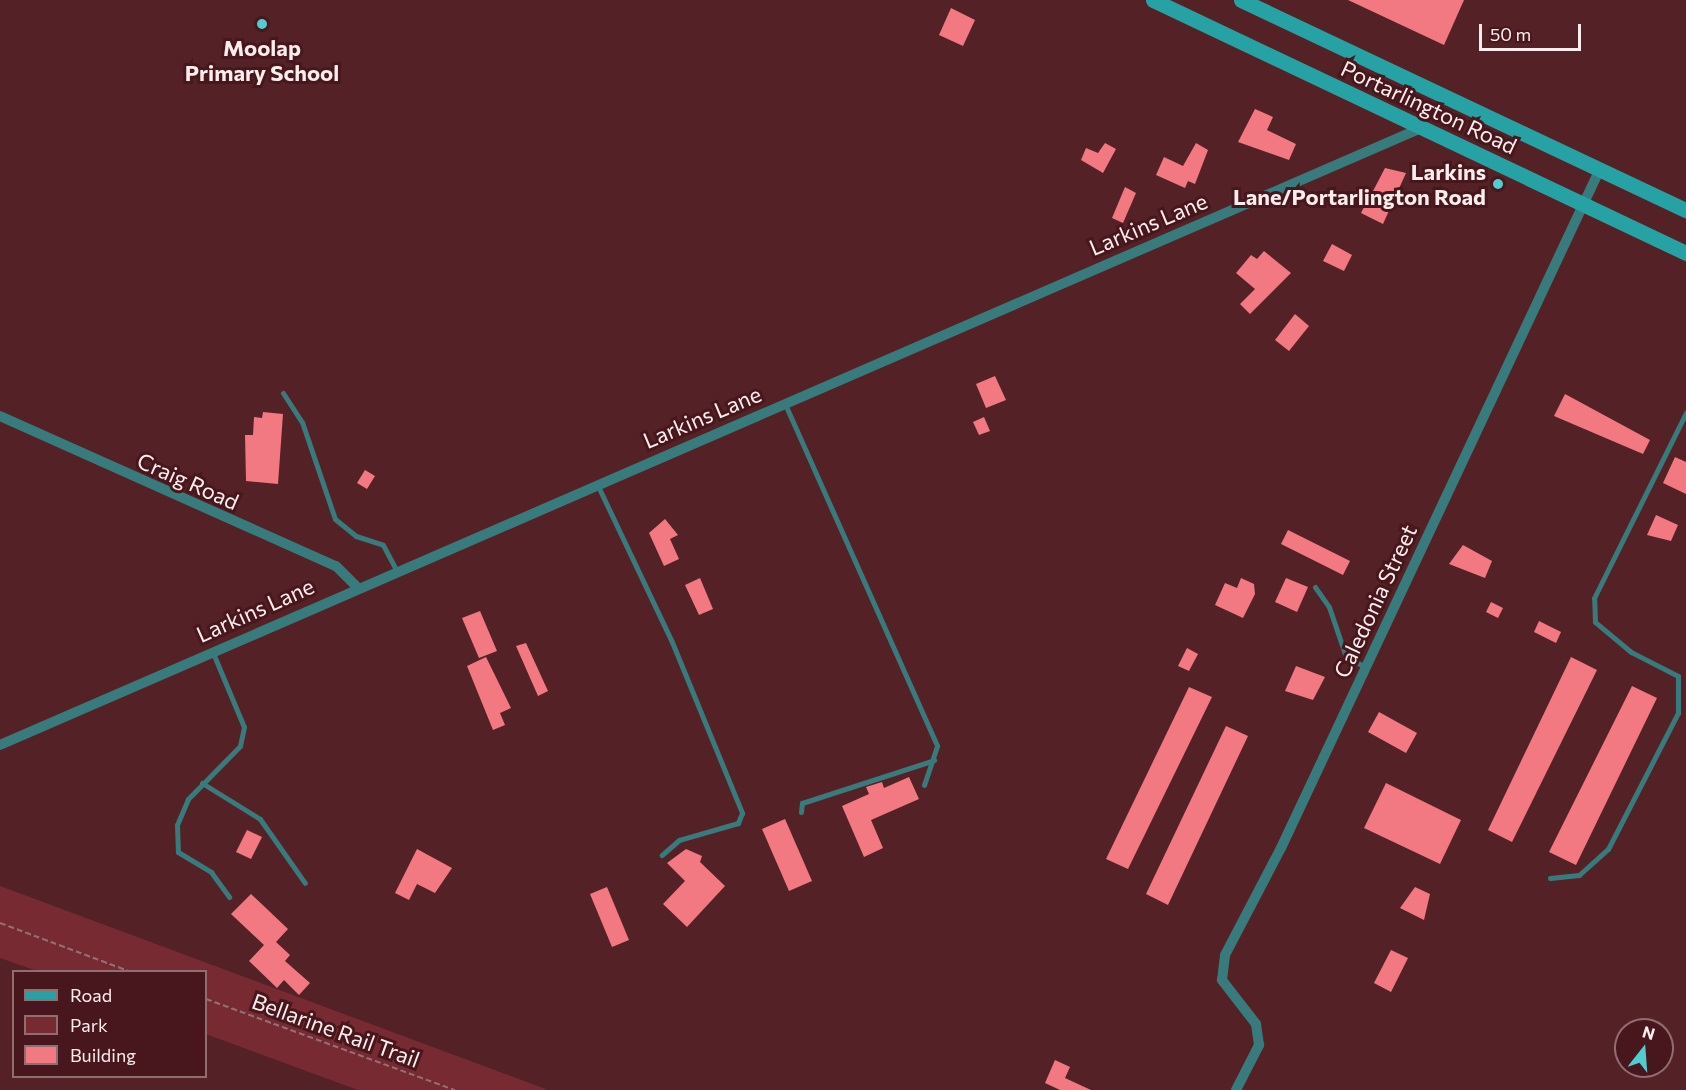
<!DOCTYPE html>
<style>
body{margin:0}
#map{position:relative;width:1686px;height:1090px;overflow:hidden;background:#542226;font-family:Commissioner,sans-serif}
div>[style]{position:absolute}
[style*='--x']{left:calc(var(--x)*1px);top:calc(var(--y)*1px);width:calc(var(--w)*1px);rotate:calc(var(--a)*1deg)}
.green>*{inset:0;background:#782a33}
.building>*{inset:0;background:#f27881}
.path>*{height:2px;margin-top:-1px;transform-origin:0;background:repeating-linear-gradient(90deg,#947072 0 6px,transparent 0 9px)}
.lane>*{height:5px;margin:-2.5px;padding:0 2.5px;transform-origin:2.5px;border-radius:2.5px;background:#387b7c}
.street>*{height:10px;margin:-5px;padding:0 5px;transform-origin:5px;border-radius:5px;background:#387b7c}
.secondary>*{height:15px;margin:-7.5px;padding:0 7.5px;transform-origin:7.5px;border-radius:7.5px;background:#27a2a4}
.dots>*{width:16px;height:16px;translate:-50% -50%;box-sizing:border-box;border:3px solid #48171d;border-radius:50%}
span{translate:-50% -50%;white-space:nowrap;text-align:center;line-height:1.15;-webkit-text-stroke:6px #48171d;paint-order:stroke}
.poi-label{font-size:22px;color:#fceeee;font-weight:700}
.right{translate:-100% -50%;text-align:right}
.street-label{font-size:22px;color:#fceeee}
.legend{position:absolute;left:12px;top:970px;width:195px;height:108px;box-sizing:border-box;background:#48171d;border:2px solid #906d71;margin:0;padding:8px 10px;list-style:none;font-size:18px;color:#fceeee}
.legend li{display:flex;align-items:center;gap:12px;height:30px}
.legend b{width:30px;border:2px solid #906d71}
.north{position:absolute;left:1614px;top:1018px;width:60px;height:60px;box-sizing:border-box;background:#48171d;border:2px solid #906d71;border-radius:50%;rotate:17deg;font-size:16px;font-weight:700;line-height:24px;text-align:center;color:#fceeee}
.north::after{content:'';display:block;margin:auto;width:21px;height:27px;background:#52cdcf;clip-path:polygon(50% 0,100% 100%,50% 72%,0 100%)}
.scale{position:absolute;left:1479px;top:24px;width:102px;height:27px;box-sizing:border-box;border:3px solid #fceeee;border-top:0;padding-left:8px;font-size:18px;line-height:21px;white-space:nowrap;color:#fceeee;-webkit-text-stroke:4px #48171d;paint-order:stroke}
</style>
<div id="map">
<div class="green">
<i style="clip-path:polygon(0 886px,548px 1090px,358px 1090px,206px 1034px,206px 972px,37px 971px,0 958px)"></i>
</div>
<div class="building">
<i style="clip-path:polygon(1348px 0,1464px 0,1444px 45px)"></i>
<i style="clip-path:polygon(951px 8px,975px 20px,963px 46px,939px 35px)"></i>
<i style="clip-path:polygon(1255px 109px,1273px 117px,1267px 130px,1296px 144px,1289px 160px,1238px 142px)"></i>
<i style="clip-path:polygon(1105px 143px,1116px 149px,1103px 173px,1081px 160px,1086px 148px,1098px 153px)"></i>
<i style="clip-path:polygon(1196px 143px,1208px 150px,1195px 184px,1188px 181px,1185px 188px,1156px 175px,1164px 157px,1183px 166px)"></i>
<i style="clip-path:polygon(1385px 168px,1406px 173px,1383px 224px,1361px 213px,1366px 203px,1361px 200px,1365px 190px,1372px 193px)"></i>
<i style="clip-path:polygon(1125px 187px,1136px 193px,1123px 223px,1112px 218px)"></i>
<i style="clip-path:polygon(1332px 244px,1352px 255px,1344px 271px,1323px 261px)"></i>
<i style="clip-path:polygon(1264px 251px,1291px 273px,1250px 314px,1240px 304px,1255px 289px,1236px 273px,1251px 255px,1257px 259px)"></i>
<i style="clip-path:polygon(1295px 314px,1309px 326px,1289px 351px,1275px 340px)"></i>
<i style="clip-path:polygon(995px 376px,1006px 400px,986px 408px,976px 384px)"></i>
<i style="clip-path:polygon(1565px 394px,1650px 440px,1643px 454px,1554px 416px)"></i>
<i style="clip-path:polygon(263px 412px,283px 414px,278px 484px,246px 481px,245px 435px,253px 435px,254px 417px,262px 418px)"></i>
<i style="clip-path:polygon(984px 417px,990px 431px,979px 435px,973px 422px)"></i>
<i style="clip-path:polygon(1675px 457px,1686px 462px,1686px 494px,1663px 483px)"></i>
<i style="clip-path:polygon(365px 470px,375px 476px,367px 489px,357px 483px)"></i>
<i style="clip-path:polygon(1656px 515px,1678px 525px,1671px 541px,1647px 535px)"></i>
<i style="clip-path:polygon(665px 519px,678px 535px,670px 539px,679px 559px,664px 566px,649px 533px)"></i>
<i style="clip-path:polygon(1288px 530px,1350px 561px,1343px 575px,1281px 544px)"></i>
<i style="clip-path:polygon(1463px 545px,1492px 561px,1485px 578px,1449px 564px)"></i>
<i style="clip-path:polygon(700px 578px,713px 609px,699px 615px,685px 585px)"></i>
<i style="clip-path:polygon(1241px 578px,1254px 584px,1255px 594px,1243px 618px,1215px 605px,1225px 583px,1237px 588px)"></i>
<i style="clip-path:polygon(1286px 578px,1308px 587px,1297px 612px,1275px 602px)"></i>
<i style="clip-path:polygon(1491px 602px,1503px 608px,1498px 618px,1486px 612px)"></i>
<i style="clip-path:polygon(480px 611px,497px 651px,479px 658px,462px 618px)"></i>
<i style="clip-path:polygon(1539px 621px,1561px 632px,1556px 643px,1534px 632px)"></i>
<i style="clip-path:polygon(526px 643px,548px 691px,538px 696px,516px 646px)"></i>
<i style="clip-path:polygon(1187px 648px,1198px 654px,1189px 671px,1178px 666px)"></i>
<i style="clip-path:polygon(486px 657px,511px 708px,500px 713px,505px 725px,493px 730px,467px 666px)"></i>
<i style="clip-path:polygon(1571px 657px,1597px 670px,1512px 842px,1488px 830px)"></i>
<i style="clip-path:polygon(1296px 666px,1325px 677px,1313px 700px,1285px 691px)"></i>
<i style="clip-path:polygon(1632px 686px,1657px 698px,1576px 865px,1549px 852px)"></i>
<i style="clip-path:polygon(1189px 687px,1212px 697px,1128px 869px,1106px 859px)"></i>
<i style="clip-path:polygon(1379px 712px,1417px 733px,1406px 753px,1368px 732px)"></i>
<i style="clip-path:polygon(1226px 726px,1248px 736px,1168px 905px,1146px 894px)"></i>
<i style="clip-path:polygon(909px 777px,919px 799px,871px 820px,883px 848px,864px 857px,842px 806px,869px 794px,866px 787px,882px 782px,884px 788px)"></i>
<i style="clip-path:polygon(1386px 783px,1461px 820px,1440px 864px,1364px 828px)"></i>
<i style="clip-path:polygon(785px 819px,812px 881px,789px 891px,762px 829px)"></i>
<i style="clip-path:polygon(247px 830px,262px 837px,251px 859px,236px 852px)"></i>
<i style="clip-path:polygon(417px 849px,452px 868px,435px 893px,417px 884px,409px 900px,395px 893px)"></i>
<i style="clip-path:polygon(686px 849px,702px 856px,700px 862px,725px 886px,687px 927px,663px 904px,685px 881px,667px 863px)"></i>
<i style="clip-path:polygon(607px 887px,629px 940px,612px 947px,590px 894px)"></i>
<i style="clip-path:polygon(1415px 887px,1430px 894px,1424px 920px,1400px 908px)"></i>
<i style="clip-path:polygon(251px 894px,288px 929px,276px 942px,290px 955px,285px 961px,310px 983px,299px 995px,284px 980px,277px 988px,249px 961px,264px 945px,231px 914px)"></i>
<i style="clip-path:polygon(1391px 950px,1408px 958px,1391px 992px,1374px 983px)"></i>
<i style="clip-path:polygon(1055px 1060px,1070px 1067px,1065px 1078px,1091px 1090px,1060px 1090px,1045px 1083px)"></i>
</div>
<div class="path">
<i style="--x:0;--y:923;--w:140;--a:20.5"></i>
<i style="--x:206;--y:999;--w:265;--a:20.1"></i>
</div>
<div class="lane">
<i style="--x:283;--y:393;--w:35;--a:57"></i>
<i style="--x:302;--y:422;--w:102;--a:71.2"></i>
<i style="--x:335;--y:519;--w:27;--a:39"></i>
<i style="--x:356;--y:536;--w:28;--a:18"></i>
<i style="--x:383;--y:545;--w:27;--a:62"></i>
<i style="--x:785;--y:404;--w:374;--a:66"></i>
<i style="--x:937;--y:746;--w:41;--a:108.4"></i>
<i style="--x:597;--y:484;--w:175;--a:64.6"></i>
<i style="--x:672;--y:642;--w:185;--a:67.7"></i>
<i style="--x:742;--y:813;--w:11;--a:112"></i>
<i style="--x:738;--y:823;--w:61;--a:163.9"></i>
<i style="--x:679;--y:840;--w:23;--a:139"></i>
<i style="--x:1315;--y:587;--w:24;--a:55"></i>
<i style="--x:1329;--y:607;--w:53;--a:71.2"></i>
<i style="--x:1346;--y:657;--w:22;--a:27"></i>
<i style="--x:213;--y:653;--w:80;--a:67.3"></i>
<i style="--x:244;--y:727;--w:19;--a:102"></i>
<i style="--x:240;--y:746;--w:74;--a:134.5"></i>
<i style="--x:188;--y:799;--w:28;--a:113"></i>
<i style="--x:177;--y:825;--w:27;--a:88"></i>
<i style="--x:178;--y:852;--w:39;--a:31"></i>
<i style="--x:211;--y:872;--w:31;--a:54"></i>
<i style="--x:202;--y:783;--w:68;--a:31.8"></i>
<i style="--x:260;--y:819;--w:78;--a:54.9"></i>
<i style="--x:801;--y:812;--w:9;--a:-84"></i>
<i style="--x:802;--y:803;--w:139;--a:-18"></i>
<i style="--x:1550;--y:878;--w:29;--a:-6"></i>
<i style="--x:1579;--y:875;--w:39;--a:-42"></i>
<i style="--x:1608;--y:849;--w:153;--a:-62.8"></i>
<i style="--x:1678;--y:713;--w:37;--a:-90"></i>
<i style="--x:1678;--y:676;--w:53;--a:-152.9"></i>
<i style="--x:1631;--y:652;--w:47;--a:-140.2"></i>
<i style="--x:1595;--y:622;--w:24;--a:-92"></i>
<i style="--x:1594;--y:598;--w:207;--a:-63.6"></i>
</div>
<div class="street">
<i style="--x:0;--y:416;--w:368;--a:24.1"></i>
<i style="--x:336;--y:566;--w:28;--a:45"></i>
<i style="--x:0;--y:745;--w:1549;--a:-23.47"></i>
<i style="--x:1236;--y:1090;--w:51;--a:-62.9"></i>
<i style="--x:1259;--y:1045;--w:21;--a:-98"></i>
<i style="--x:1256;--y:1024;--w:56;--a:-127.7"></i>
<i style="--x:1222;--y:980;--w:25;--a:-83"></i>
<i style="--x:1225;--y:955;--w:121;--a:-62.4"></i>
<i style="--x:1281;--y:848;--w:750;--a:-64.84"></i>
</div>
<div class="secondary">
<i style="--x:1153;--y:0;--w:590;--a:25.39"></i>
<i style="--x:1241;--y:0;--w:492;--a:25.3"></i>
</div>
<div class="dots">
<i style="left:262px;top:24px;background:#52cdcf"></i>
<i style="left:1498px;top:184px;background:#52cdcf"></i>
</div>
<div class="poi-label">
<span style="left:262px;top:60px">Moolap<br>Primary School</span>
<span class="right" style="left:1486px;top:184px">Larkins<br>Lane/Portarlington Road</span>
</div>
<div class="street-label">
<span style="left:1429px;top:107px;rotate:25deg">Portarlington Road</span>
<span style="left:1148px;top:224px;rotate:-23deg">Larkins Lane</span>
<span style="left:702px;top:417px;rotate:-23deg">Larkins Lane</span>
<span style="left:188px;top:481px;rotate:24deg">Craig Road</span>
<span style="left:1375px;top:601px;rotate:-65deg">Caledonia Street</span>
<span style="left:255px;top:610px;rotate:-24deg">Larkins Lane</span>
<span style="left:336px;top:1030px;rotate:20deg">Bellarine Rail Trail</span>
</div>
<ul class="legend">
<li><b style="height:8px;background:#27a2a4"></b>Road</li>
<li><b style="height:16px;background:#782a33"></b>Park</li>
<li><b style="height:16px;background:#f27881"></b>Building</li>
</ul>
<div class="north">N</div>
<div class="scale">50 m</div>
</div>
